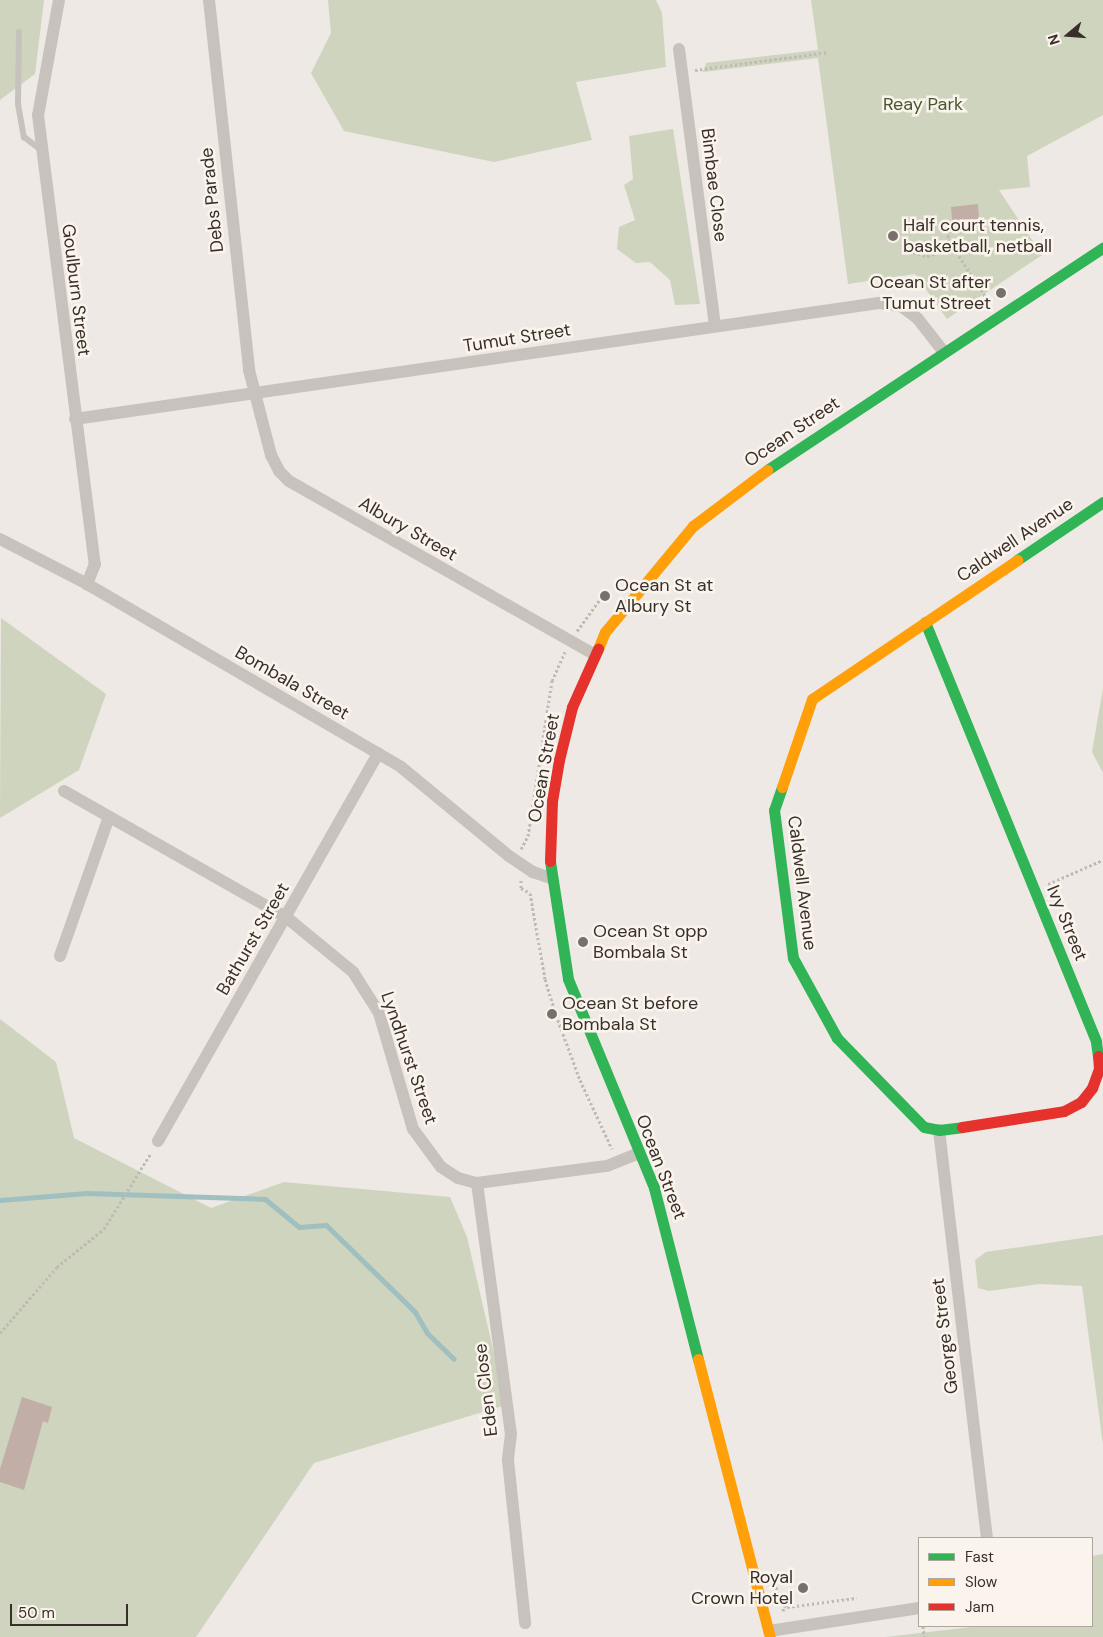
<!DOCTYPE html>
<style>
body{margin:0}
#map{position:relative;width:1103px;height:1637px;overflow:hidden;background:#eee9e4;font-family:"DM Sans",sans-serif}
div>[style]{position:absolute}
[style*='--x']{left:calc(var(--x)*1px);top:calc(var(--y)*1px);width:calc(var(--w)*1px);rotate:calc(var(--a)*1deg)}
.green>*{inset:0;background:#cfd4be}
.stream>*{height:5px;margin:-2.5px;padding:0 2.5px;transform-origin:2.5px;border-radius:2.5px;background:#a0bfc0}
.building>*{inset:0;background:#c1aea6}
.path>*{height:3px;margin-top:-1.5px;transform-origin:0;background:repeating-linear-gradient(90deg,#c0bab5 0 2.5px,transparent 0 5px)}
.lane>*{height:6px;margin:-3px;padding:0 3px;transform-origin:3px;border-radius:3px;background:#c8c2bc}
.street>*{height:12px;margin:-6px;padding:0 6px;transform-origin:6px;border-radius:6px;background:#c8c2bc}
.fast>*{height:11px;margin:-5.5px;padding:0 5.5px;transform-origin:5.5px;border-radius:5.5px;background:#30b455}
.slow>*{height:11px;margin:-5.5px;padding:0 5.5px;transform-origin:5.5px;border-radius:5.5px;background:#ff9f0a}
.jam>*{height:11px;margin:-5.5px;padding:0 5.5px;transform-origin:5.5px;border-radius:5.5px;background:#e5322d}
.dots>*{width:14px;height:14px;translate:-50% -50%;box-sizing:border-box;border:2px solid #faf4ec;border-radius:50%}
span{translate:-50% -50%;white-space:nowrap;text-align:center;line-height:1.15;-webkit-text-stroke:5px #faf4ec;paint-order:stroke}
.park-label{font-size:18px;color:#48572e}
.street-label{font-size:18px;color:#392f2a}
.poi-label{font-size:18px;color:#392f2a}
.left{translate:0 -50%;text-align:left}
.right{translate:-100% -50%;text-align:right}
.legend{position:absolute;left:918px;top:1537px;width:175px;height:90px;box-sizing:border-box;background:#faf4ec;border:1px solid #ada59e;margin:0;padding:6px 9px;list-style:none;font-size:15px;color:#392f2a}
.legend li{display:flex;align-items:center;gap:10px;height:25px}
.legend b{width:25px;border:1px solid #ada59e}
.north{position:absolute;left:1043px;top:10px;width:50px;height:50px;-webkit-text-stroke:4px #faf4ec;paint-order:stroke;rotate:252deg;font-size:14px;font-weight:700;line-height:20px;text-align:center;color:#392f2a}
.north::after{content:'';display:block;margin:auto;width:18px;height:22px;background:#392f2a;clip-path:polygon(50% 0,100% 100%,50% 72%,0 100%)}
.scale{position:absolute;left:10px;top:1604px;width:118px;height:22px;box-sizing:border-box;border:2px solid #392f2a;border-top:0;padding-left:6px;font-size:15px;line-height:18px;white-space:nowrap;color:#392f2a;-webkit-text-stroke:4px #faf4ec;paint-order:stroke}
</style>
<div id="map">
<div class="green">
<i style="clip-path:polygon(0 0,44px 0,35px 74px,0 100px)"></i>
<i style="clip-path:polygon(328px 0,656px 0,662px 13px,666px 67px,576px 82px,592px 140px,494px 162px,344px 131px,311px 73px,331px 33px)"></i>
<i style="clip-path:polygon(811px 0,1103px 0,1103px 115px,1027px 156px,1030px 187px,999px 190px,1042px 255px,947px 319px,915px 274px,848px 284px,818px 58px,703px 72px,706px 63px,818px 50px)"></i>
<i style="clip-path:polygon(673px 129px,700px 304px,675px 305px,670px 280px,650px 262px,636px 263px,617px 249px,619px 227px,635px 220px,624px 185px,633px 179px,629px 136px)"></i>
<i style="clip-path:polygon(1px 618px,106px 694px,79px 770px,0 818px)"></i>
<i style="clip-path:polygon(1103px 688px,1103px 773px,1092px 752px)"></i>
<i style="clip-path:polygon(0 1019px,56px 1062px,74px 1138px,211px 1208px,284px 1182px,450px 1197px,467px 1237px,506px 1405px,314px 1463px,196px 1637px,0 1637px)"></i>
<i style="clip-path:polygon(1103px 1235px,1103px 1445px,1082px 1286px,1040px 1284px,989px 1291px,978px 1288px,975px 1260px,986px 1252px)"></i>
<i style="clip-path:polygon(1103px 1554px,1103px 1637px,886px 1637px,980px 1626px,1092px 1626px,1092px 1556px)"></i>
</div>
<div class="stream">
<i style="--x:0;--y:1200;--w:87;--a:-4.6"></i>
<i style="--x:87;--y:1193;--w:178;--a:1.9"></i>
<i style="--x:265;--y:1199;--w:44;--a:39.5"></i>
<i style="--x:299;--y:1227;--w:27;--a:-4"></i>
<i style="--x:326;--y:1225;--w:124;--a:44.3"></i>
<i style="--x:415;--y:1312;--w:24;--a:60"></i>
<i style="--x:427;--y:1333;--w:37;--a:44"></i>
</div>
<div class="building">
<i style="clip-path:polygon(978px 204px,979px 219px,952px 221px,951px 207px)"></i>
<i style="clip-path:polygon(22px 1397px,52px 1407px,48px 1423px,43px 1421px,24px 1490px,0 1482px,0 1469px)"></i>
</div>
<div class="path">
<i style="--x:695;--y:70;--w:135;--a:-7.7"></i>
<i style="--x:950;--y:220;--w:19;--a:96"></i>
<i style="--x:948;--y:239;--w:68;--a:57"></i>
<i style="--x:913;--y:252;--w:15;--a:16"></i>
<i style="--x:927;--y:256;--w:28;--a:-17"></i>
<i style="--x:577;--y:631;--w:44;--a:-54.2"></i>
<i style="--x:521;--y:849;--w:15;--a:-62"></i>
<i style="--x:528;--y:836;--w:157;--a:-81.2"></i>
<i style="--x:552;--y:681;--w:32;--a:-66"></i>
<i style="--x:521;--y:880;--w:8;--a:90"></i>
<i style="--x:521;--y:888;--w:10;--a:29"></i>
<i style="--x:530;--y:893;--w:87;--a:80.1"></i>
<i style="--x:545;--y:979;--w:38;--a:73"></i>
<i style="--x:556;--y:1015;--w:69;--a:69.7"></i>
<i style="--x:580;--y:1080;--w:76;--a:65.1"></i>
<i style="--x:1048;--y:884;--w:60;--a:-23.6"></i>
<i style="--x:0;--y:1333;--w:87;--a:-49.2"></i>
<i style="--x:57;--y:1267;--w:60;--a:-39"></i>
<i style="--x:104;--y:1229;--w:89;--a:-58.3"></i>
<i style="--x:775;--y:1582;--w:22;--a:77"></i>
<i style="--x:780;--y:1603;--w:8;--a:30"></i>
<i style="--x:787;--y:1607;--w:70;--a:-7.4"></i>
<i style="--x:783;--y:1611;--w:6;--a:-81"></i>
<i style="--x:923;--y:1626;--w:11;--a:85"></i>
</div>
<div class="lane">
<i style="--x:19;--y:32;--w:72;--a:90.8"></i>
<i style="--x:18;--y:104;--w:34;--a:80"></i>
<i style="--x:24;--y:137;--w:20;--a:37"></i>
</div>
<div class="street">
<i style="--x:59;--y:0;--w:117;--a:100.3"></i>
<i style="--x:38;--y:115;--w:453;--a:82.8"></i>
<i style="--x:95;--y:564;--w:22;--a:112"></i>
<i style="--x:209;--y:0;--w:372;--a:83.8"></i>
<i style="--x:249;--y:370;--w:88;--a:75.5"></i>
<i style="--x:271;--y:455;--w:18;--a:63"></i>
<i style="--x:279;--y:471;--w:14;--a:45"></i>
<i style="--x:289;--y:481;--w:350;--a:29.6"></i>
<i style="--x:679;--y:49;--w:279;--a:82.6"></i>
<i style="--x:75;--y:419;--w:812;--a:-8.21"></i>
<i style="--x:879;--y:303;--w:22;--a:8"></i>
<i style="--x:901;--y:306;--w:21;--a:37"></i>
<i style="--x:918;--y:319;--w:41;--a:52"></i>
<i style="--x:0;--y:539;--w:98;--a:27.3"></i>
<i style="--x:87;--y:584;--w:363;--a:30.2"></i>
<i style="--x:401;--y:767;--w:140;--a:39.5"></i>
<i style="--x:509;--y:856;--w:29;--a:34"></i>
<i style="--x:533;--y:872;--w:18;--a:19"></i>
<i style="--x:64;--y:791;--w:255;--a:29.6"></i>
<i style="--x:286;--y:917;--w:87;--a:39.4"></i>
<i style="--x:353;--y:972;--w:49;--a:57.6"></i>
<i style="--x:379;--y:1013;--w:121;--a:73.7"></i>
<i style="--x:413;--y:1129;--w:47;--a:53.6"></i>
<i style="--x:441;--y:1167;--w:20;--a:33"></i>
<i style="--x:458;--y:1178;--w:20;--a:15"></i>
<i style="--x:477;--y:1183;--w:131;--a:-7.5"></i>
<i style="--x:607;--y:1166;--w:35;--a:-22"></i>
<i style="--x:60;--y:956;--w:147;--a:-70.6"></i>
<i style="--x:939;--y:1130;--w:411;--a:83.3"></i>
<i style="--x:158;--y:1141;--w:446;--a:-60.4"></i>
<i style="--x:477;--y:1183;--w:253;--a:82.3"></i>
<i style="--x:511;--y:1434;--w:26;--a:97"></i>
<i style="--x:508;--y:1460;--w:164;--a:84"></i>
<i style="--x:769;--y:1631;--w:152;--a:-8.7"></i>
</div>
<div class="fast">
<i style="--x:767;--y:470;--w:403;--a:-33.5"></i>
<i style="--x:1017;--y:560;--w:104;--a:-34"></i>
<i style="--x:925;--y:622;--w:453;--a:67.8"></i>
<i style="--x:1096;--y:1042;--w:14;--a:82"></i>
<i style="--x:782;--y:787;--w:24;--a:109"></i>
<i style="--x:774;--y:810;--w:149;--a:82.7"></i>
<i style="--x:793;--y:958;--w:91;--a:61.2"></i>
<i style="--x:837;--y:1038;--w:124;--a:45.7"></i>
<i style="--x:924;--y:1127;--w:15;--a:11"></i>
<i style="--x:939;--y:1130;--w:23;--a:-7"></i>
<i style="--x:550;--y:861;--w:119;--a:81.3"></i>
<i style="--x:568;--y:979;--w:226;--a:67.6"></i>
<i style="--x:654;--y:1188;--w:177;--a:75.6"></i>
</div>
<div class="slow">
<i style="--x:598;--y:649;--w:18;--a:-68"></i>
<i style="--x:605;--y:632;--w:138;--a:-50.3"></i>
<i style="--x:693;--y:526;--w:93;--a:-37.1"></i>
<i style="--x:782;--y:787;--w:93;--a:-71.2"></i>
<i style="--x:812;--y:699;--w:248;--a:-34.1"></i>
<i style="--x:698;--y:1359;--w:287;--a:75.5"></i>
</div>
<div class="jam">
<i style="--x:550;--y:861;--w:60;--a:-88.1"></i>
<i style="--x:552;--y:801;--w:42;--a:-80.3"></i>
<i style="--x:559;--y:760;--w:55;--a:-76.2"></i>
<i style="--x:572;--y:707;--w:64;--a:-65.9"></i>
<i style="--x:962;--y:1127;--w:103;--a:-8.9"></i>
<i style="--x:1064;--y:1111;--w:19;--a:-28"></i>
<i style="--x:1081;--y:1102;--w:18;--a:-52"></i>
<i style="--x:1092;--y:1088;--w:20;--a:-70"></i>
<i style="--x:1099;--y:1069;--w:13;--a:-94"></i>
</div>
<div class="dots">
<i style="left:893px;top:236px;background:#78706b"></i>
<i style="left:1001px;top:293px;background:#78706b"></i>
<i style="left:605px;top:596px;background:#78706b"></i>
<i style="left:583px;top:942px;background:#78706b"></i>
<i style="left:552px;top:1014px;background:#78706b"></i>
<i style="left:803px;top:1588px;background:#78706b"></i>
</div>
<div class="park-label">
<span style="left:923px;top:104px">Reay Park</span>
</div>
<div class="street-label">
<span style="left:714px;top:185px;rotate:83deg">Bimbae Close</span>
<span style="left:212px;top:200px;rotate:-96deg">Debs Parade</span>
<span style="left:76px;top:290px;rotate:83deg">Goulburn Street</span>
<span style="left:517px;top:338px;rotate:-9deg">Tumut Street</span>
<span style="left:792px;top:432px;rotate:-34deg">Ocean Street</span>
<span style="left:408px;top:529px;rotate:30deg">Albury Street</span>
<span style="left:1015px;top:540px;rotate:-34deg">Caldwell Avenue</span>
<span style="left:292px;top:683px;rotate:30deg">Bombala Street</span>
<span style="left:544px;top:768px;rotate:-80deg">Ocean Street</span>
<span style="left:802px;top:883px;rotate:83deg">Caldwell Avenue</span>
<span style="left:1067px;top:923px;rotate:68deg">Ivy Street</span>
<span style="left:253px;top:939px;rotate:-60deg">Bathurst Street</span>
<span style="left:409px;top:1058px;rotate:71deg">Lyndhurst Street</span>
<span style="left:661px;top:1167px;rotate:69deg">Ocean Street</span>
<span style="left:945px;top:1336px;rotate:-97deg">George Street</span>
<span style="left:486px;top:1390px;rotate:-97deg">Eden Close</span>
</div>
<div class="poi-label">
<span class="left" style="left:903px;top:236px">Half court tennis,<br>basketball, netball</span>
<span class="right" style="left:991px;top:293px">Ocean St after<br>Tumut Street</span>
<span class="left" style="left:615px;top:596px">Ocean St at<br>Albury St</span>
<span class="left" style="left:593px;top:942px">Ocean St opp<br>Bombala St</span>
<span class="left" style="left:562px;top:1014px">Ocean St before<br>Bombala St</span>
<span class="right" style="left:793px;top:1588px">Royal<br>Crown Hotel</span>
</div>
<ul class="legend">
<li><b style="height:6px;background:#30b455"></b>Fast</li>
<li><b style="height:6px;background:#ff9f0a"></b>Slow</li>
<li><b style="height:6px;background:#e5322d"></b>Jam</li>
</ul>
<div class="north">N</div>
<div class="scale">50 m</div>
</div>
